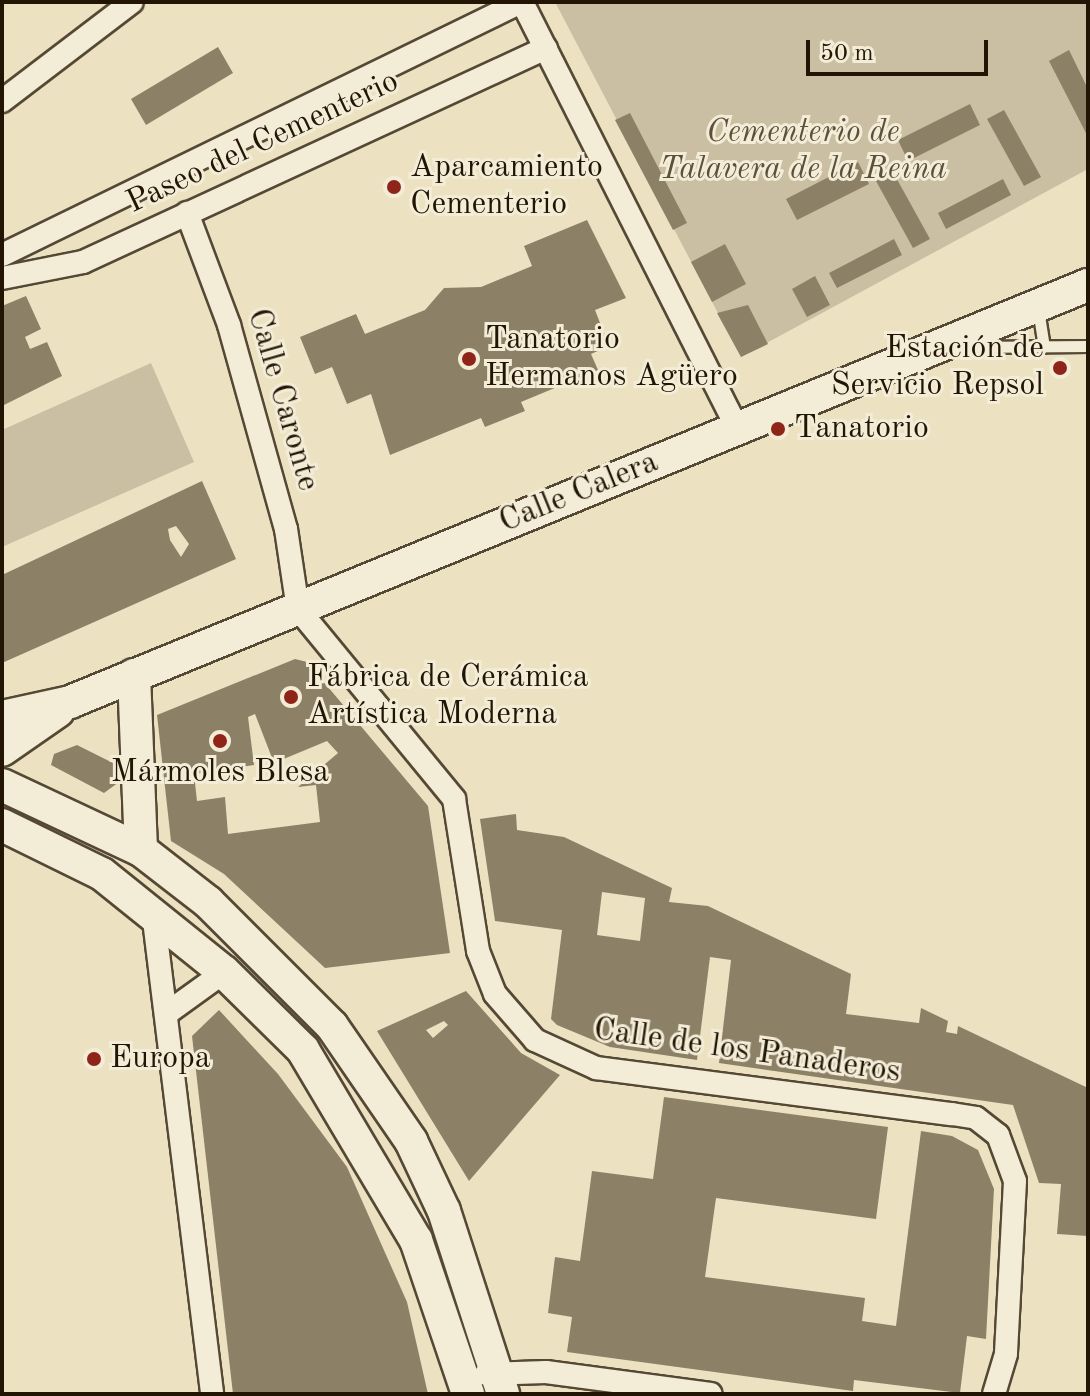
<!DOCTYPE html>
<meta charset="utf-8">
<style>
body{margin:0}
#map{position:relative;width:1090px;height:1396px;overflow:hidden;background:#ece2c2;font-family:"Old Standard TT",serif}
div>[style]{position:absolute}
[style*='--x']{left:calc(var(--x)*1px);top:calc(var(--y)*1px);width:calc(var(--w)*1px);rotate:calc(var(--a)*1deg)}
.green>*{inset:0;background:#cabfa2}
.building>*{inset:0;background:#8c8067}
.roads{filter:drop-shadow(2px 0 #554834) drop-shadow(-2px 0 #554834) drop-shadow(0 2px #554834) drop-shadow(0 -2px #554834)}
.lane>*{height:11px;margin:-5.5px;padding:0 5.5px;transform-origin:5.5px;border-radius:5.5px;background:#f3ecd7}
.street>*{height:22px;margin:-11px;padding:0 11px;transform-origin:11px;border-radius:11px;background:#f3ecd7}
.secondary>*{height:32px;margin:-16px;padding:0 16px;transform-origin:16px;border-radius:16px;background:#f3ecd7}
.dots>*{width:22px;height:22px;translate:-50% -50%;box-sizing:border-box;border:4px solid #f3ecd7;border-radius:50%}
span{translate:-50% -50%;white-space:nowrap;text-align:center;line-height:1.15;-webkit-text-stroke:6px #f3ecd7;paint-order:stroke}
.park-label{font-size:32px;color:#5d503b;font-style:italic}
.street-label{font-size:32px;color:#231504}
.poi-label{font-size:32px;color:#231504}
.left{translate:0 -50%;text-align:left}
.right{translate:-100% -50%;text-align:right}
.frame{position:absolute;inset:0;border:4px solid #231504;pointer-events:none}
.scale{position:absolute;left:806px;top:40px;width:182px;height:36px;box-sizing:border-box;border:4px solid #231504;border-top:0;padding-left:10px;font-size:24px;line-height:28px;white-space:nowrap;color:#231504;-webkit-text-stroke:6px #f3ecd7;paint-order:stroke}
</style>
<div id="map">
<div class="green">
<i style="clip-path:polygon(555px 2px,1088px 2px,1088px 169px,741px 357px)"></i>
<i style="clip-path:polygon(151px 363px,194px 462px,2px 547px,2px 430px)"></i>
</div>
<div class="building">
<i style="clip-path:polygon(218px 47px,233px 73px,146px 125px,131px 99px)"></i>
<i style="clip-path:polygon(1069px 50px,1088px 89px,1088px 137px,1049px 61px)"></i>
<i style="clip-path:polygon(970px 104px,980px 125px,908px 161px,898px 140px)"></i>
<i style="clip-path:polygon(1004px 110px,1041px 177px,1024px 186px,987px 119px)"></i>
<i style="clip-path:polygon(630px 113px,687px 223px,673px 230px,615px 120px)"></i>
<i style="clip-path:polygon(858px 162px,869px 184px,797px 220px,786px 199px)"></i>
<i style="clip-path:polygon(893px 172px,930px 239px,913px 248px,876px 181px)"></i>
<i style="clip-path:polygon(1003px 179px,1011px 195px,946px 229px,938px 213px)"></i>
<i style="clip-path:polygon(587px 220px,626px 298px,595px 310px,609px 346px,591px 354px,598px 370px,521px 402px,525px 411px,485px 427px,481px 418px,390px 455px,371px 394px,347px 404px,332px 367px,315px 374px,300px 337px,356px 314px,365px 334px,425px 310px,444px 288px,481px 287px,532px 266px,524px 246px)"></i>
<i style="clip-path:polygon(894px 239px,902px 255px,837px 288px,829px 273px)"></i>
<i style="clip-path:polygon(725px 244px,746px 284px,712px 302px,691px 262px)"></i>
<i style="clip-path:polygon(815px 276px,830px 305px,807px 317px,792px 289px)"></i>
<i style="clip-path:polygon(26px 296px,41px 329px,25px 337px,30px 349px,47px 342px,62px 376px,2px 406px,2px 306px)"></i>
<i style="clip-path:polygon(748px 305px,768px 344px,741px 357px,717px 313px)"></i>
<i style="clip-path:polygon(evenodd,202px 481px,236px 559px,2px 663px,2px 575px,202px 481px,176px 526px,189px 544px,181px 557px,170px 540px,168px 529px,176px 526px)"></i>
<i style="clip-path:polygon(evenodd,295px 659px,307px 662px,428px 806px,450px 953px,325px 968px,224px 874px,171px 841px,157px 715px,295px 659px,255px 714px,274px 763px,327px 741px,338px 753px,298px 787px,316px 785px,320px 822px,228px 834px,225px 797px,197px 801px,194px 774px,254px 765px,248px 717px,255px 714px)"></i>
<i style="clip-path:polygon(77px 745px,117px 765px,119px 782px,104px 793px,51px 765px,54px 754px)"></i>
<i style="clip-path:polygon(evenodd,516px 814px,517px 830px,564px 837px,672px 888px,669px 902px,708px 906px,851px 974px,846px 1014px,919px 1023px,921px 1008px,948px 1021px,946px 1032px,957px 1034px,958px 1026px,1088px 1088px,1088px 1236px,1057px 1234px,1061px 1184px,1039px 1183px,1013px 1105px,719px 1063px,731px 960px,710px 957px,697px 1060px,610px 1047px,557px 1025px,551px 1019px,562px 930px,495px 921px,480px 819px,516px 814px,602px 892px,645px 898px,640px 941px,597px 935px,602px 892px)"></i>
<i style="clip-path:polygon(evenodd,466px 991px,521px 1053px,560px 1075px,469px 1181px,377px 1031px,466px 991px,444px 1021px,448px 1025px,433px 1038px,426px 1030px,444px 1021px)"></i>
<i style="clip-path:polygon(219px 1010px,278px 1074px,347px 1167px,407px 1302px,428px 1394px,233px 1394px,192px 1036px)"></i>
<i style="clip-path:polygon(664px 1097px,888px 1127px,876px 1219px,716px 1198px,705px 1277px,865px 1298px,862px 1321px,896px 1326px,921px 1131px,952px 1136px,978px 1150px,994px 1189px,986px 1339px,967px 1336px,960px 1393px,854px 1380px,853px 1391px,567px 1352px,572px 1317px,548px 1313px,555px 1257px,580px 1261px,592px 1171px,653px 1179px)"></i>
</div>
<div class="roads">
<div class="lane">
<i style="--x:1038;--y:309;--w:38;--a:81"></i>
<i style="--x:965;--y:347;--w:123;--a:-0.5"></i>
</div>
<div class="street">
<i style="--x:522;--y:2;--w:474;--a:63.2"></i>
<i style="--x:2;--y:101;--w:163;--a:-37.3"></i>
<i style="--x:187;--y:213;--w:120;--a:69.4"></i>
<i style="--x:229;--y:325;--w:212;--a:74.4"></i>
<i style="--x:286;--y:529;--w:81;--a:81.5"></i>
<i style="--x:298;--y:609;--w:246;--a:50.6"></i>
<i style="--x:454;--y:799;--w:154;--a:81"></i>
<i style="--x:478;--y:951;--w:46;--a:68.4"></i>
<i style="--x:495;--y:994;--w:61;--a:49"></i>
<i style="--x:535;--y:1040;--w:67;--a:24.7"></i>
<i style="--x:596;--y:1068;--w:359;--a:7.4"></i>
<i style="--x:952;--y:1114;--w:24;--a:9"></i>
<i style="--x:976;--y:1118;--w:28;--a:38"></i>
<i style="--x:998;--y:1135;--w:49;--a:69.7"></i>
<i style="--x:1015;--y:1181;--w:173;--a:93"></i>
<i style="--x:1006;--y:1354;--w:42;--a:106.7"></i>
<i style="--x:2;--y:255;--w:577;--a:-25.99"></i>
<i style="--x:2;--y:278;--w:83;--a:-11.2"></i>
<i style="--x:83;--y:262;--w:510;--a:-24.81"></i>
<i style="--x:153;--y:912;--w:486;--a:83"></i>
<i style="--x:170;--y:1011;--w:67;--a:-35.8"></i>
<i style="--x:486;--y:1374;--w:60;--a:-1.9"></i>
<i style="--x:546;--y:1372;--w:166;--a:7.6"></i>
</div>
<div class="secondary">
<i style="--x:134;--y:675;--w:175;--a:87.7"></i>
<i style="--x:2;--y:717;--w:70;--a:-12.4"></i>
<i style="--x:70;--y:702;--w:1100;--a:-22.28"></i>
<i style="--x:2;--y:750;--w:68;--a:-34.9"></i>
<i style="--x:2;--y:785;--w:153;--a:25.1"></i>
<i style="--x:141;--y:850;--w:85;--a:37.8"></i>
<i style="--x:208;--y:902;--w:175;--a:45"></i>
<i style="--x:332;--y:1026;--w:140;--a:55.5"></i>
<i style="--x:411;--y:1141;--w:77;--a:64.8"></i>
<i style="--x:444;--y:1211;--w:192;--a:72.1"></i>
<i style="--x:2;--y:825;--w:111;--a:26.1"></i>
<i style="--x:102;--y:874;--w:156;--a:38.8"></i>
<i style="--x:224;--y:972;--w:111;--a:44.6"></i>
<i style="--x:303;--y:1050;--w:221;--a:59.3"></i>
<i style="--x:416;--y:1240;--w:163;--a:71.3"></i>
</div>
</div>
<div class="dots">
<i style="left:394px;top:187px;background:#8f2418"></i>
<i style="left:469px;top:359px;background:#8f2418"></i>
<i style="left:1060px;top:368px;background:#8f2418"></i>
<i style="left:778px;top:429px;background:#8f2418"></i>
<i style="left:291px;top:697px;background:#8f2418"></i>
<i style="left:220px;top:741px;background:#8f2418"></i>
<i style="left:94px;top:1059px;background:#8f2418"></i>
</div>
<div class="park-label">
<span style="left:803px;top:152px">Cementerio de<br>Talavera de la Reina</span>
</div>
<div class="street-label">
<span style="left:263px;top:143px;rotate:-25deg">Paseo del Cementerio</span>
<span style="left:282px;top:400px;rotate:74deg">Calle Caronte</span>
<span style="left:579px;top:493px;rotate:-22deg">Calle Calera</span>
<span style="left:747px;top:1052px;rotate:8deg">Calle de los Panaderos</span>
</div>
<div class="poi-label">
<span class="left" style="left:410px;top:187px">Aparcamiento<br>Cementerio</span>
<span class="left" style="left:485px;top:359px">Tanatorio<br>Hermanos Agüero</span>
<span class="right" style="left:1044px;top:368px">Estación de<br>Servicio Repsol</span>
<span class="left" style="left:794px;top:429px">Tanatorio</span>
<span class="left" style="left:307px;top:697px">Fábrica de Cerámica<br>Artística Moderna</span>
<span style="left:220px;top:773px">Mármoles Blesa</span>
<span class="left" style="left:110px;top:1059px">Europa</span>
</div>
<div class="frame"></div>
<div class="scale">50 m</div>
</div>
